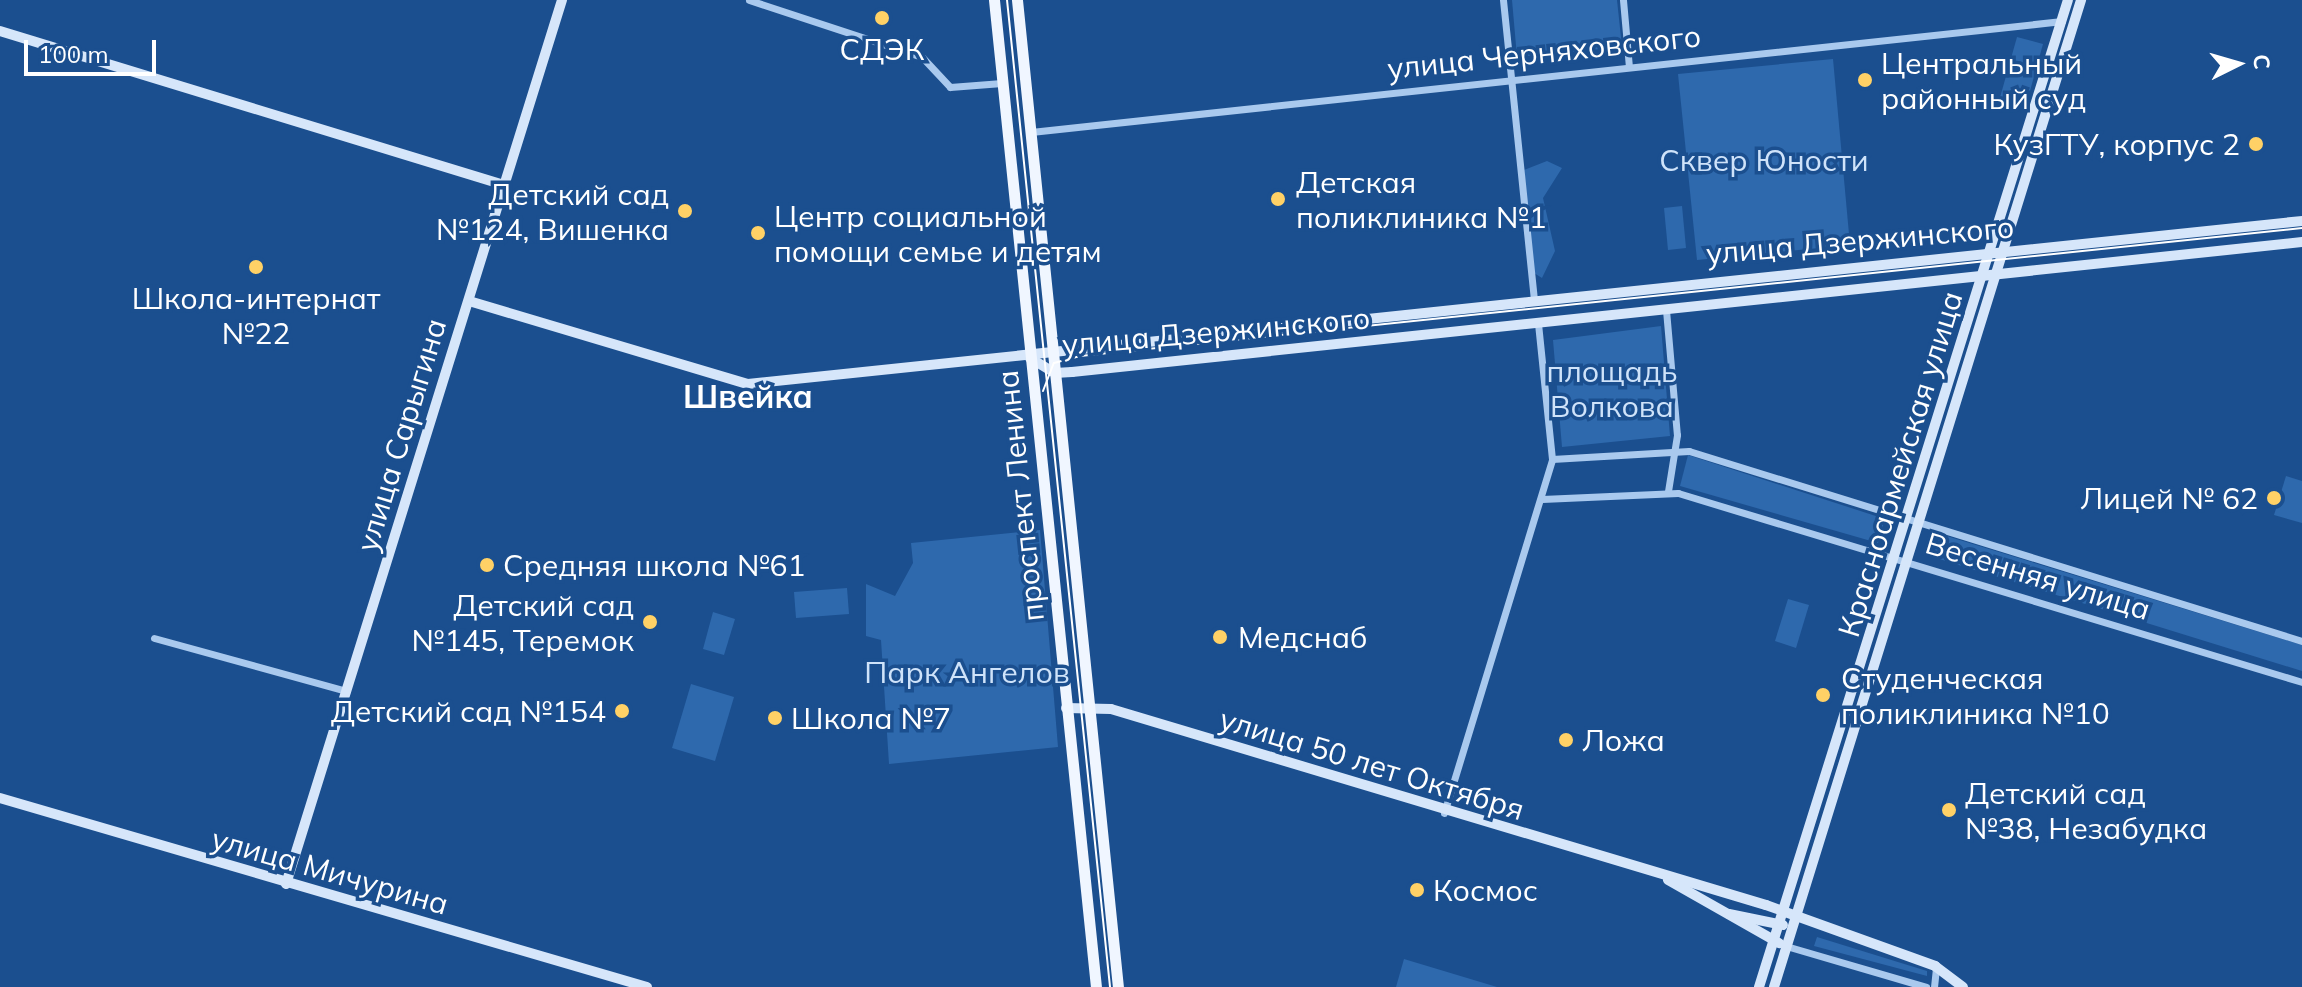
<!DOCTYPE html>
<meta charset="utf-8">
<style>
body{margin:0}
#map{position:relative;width:2302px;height:987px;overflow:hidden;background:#1b4f8f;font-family:Mulish,sans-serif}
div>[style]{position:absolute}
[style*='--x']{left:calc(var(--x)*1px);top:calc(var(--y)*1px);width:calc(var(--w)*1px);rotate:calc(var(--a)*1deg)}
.green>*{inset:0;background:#2e69ad}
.street>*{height:7px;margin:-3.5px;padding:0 3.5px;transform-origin:3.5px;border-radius:3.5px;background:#a9c9ee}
.secondary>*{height:10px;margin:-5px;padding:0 5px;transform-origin:5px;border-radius:5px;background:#d6e6fa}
.primary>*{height:11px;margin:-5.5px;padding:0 5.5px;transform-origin:5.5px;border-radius:5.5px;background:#f0f6ff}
.tram>*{height:2px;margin:-1px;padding:0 1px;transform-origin:1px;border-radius:1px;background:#fff}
.dots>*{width:22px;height:22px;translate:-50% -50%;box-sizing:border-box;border:4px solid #1b4f8f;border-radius:50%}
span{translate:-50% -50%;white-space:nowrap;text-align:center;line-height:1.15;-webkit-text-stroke:7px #1b4f8f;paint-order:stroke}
.poi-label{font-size:30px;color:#fff}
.left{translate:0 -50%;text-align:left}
.right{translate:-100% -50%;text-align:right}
.street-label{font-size:30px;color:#fff}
.park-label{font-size:30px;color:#cfe3fa}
.neighbourhood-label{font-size:32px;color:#fff;font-weight:700}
.north{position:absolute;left:2198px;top:24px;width:80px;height:80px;-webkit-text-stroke:6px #1b4f8f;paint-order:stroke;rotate:85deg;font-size:22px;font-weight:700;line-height:32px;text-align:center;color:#fff}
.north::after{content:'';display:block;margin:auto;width:28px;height:36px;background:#fff;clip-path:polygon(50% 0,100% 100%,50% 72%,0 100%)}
.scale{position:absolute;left:24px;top:40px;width:132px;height:36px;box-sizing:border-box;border:4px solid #fff;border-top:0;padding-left:10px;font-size:24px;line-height:28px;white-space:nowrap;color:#fff;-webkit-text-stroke:6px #1b4f8f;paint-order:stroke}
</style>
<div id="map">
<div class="green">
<i style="clip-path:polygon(1512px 0,1617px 0,1622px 47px,1517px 57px)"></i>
<i style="clip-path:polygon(2017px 37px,2043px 44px,2025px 109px,1999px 101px)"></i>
<i style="clip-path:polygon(1833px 59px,1850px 245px,1697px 260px,1678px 74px)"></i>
<i style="clip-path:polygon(1547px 161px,1562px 168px,1543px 198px,1555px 251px,1542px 278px,1534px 273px,1524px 170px)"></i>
<i style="clip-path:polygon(1682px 206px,1686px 248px,1668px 250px,1664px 208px)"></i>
<i style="clip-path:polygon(1661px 326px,1670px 436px,1562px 447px,1553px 340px)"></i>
<i style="clip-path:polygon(1688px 455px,1885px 519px,1878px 543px,1680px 486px)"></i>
<i style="clip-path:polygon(2286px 476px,2302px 481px,2302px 523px,2274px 515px)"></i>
<i style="clip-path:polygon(1040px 530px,1058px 747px,889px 764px,881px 640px,866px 636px,866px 584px,895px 596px,913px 563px,911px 543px)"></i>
<i style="clip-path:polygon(1940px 534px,2302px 645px,2302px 671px,1933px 557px)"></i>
<i style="clip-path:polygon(847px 588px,849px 614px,796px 618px,794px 592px)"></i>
<i style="clip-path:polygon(1788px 599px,1809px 605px,1796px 648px,1775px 641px)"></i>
<i style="clip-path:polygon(713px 612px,735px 619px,724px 655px,703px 649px)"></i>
<i style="clip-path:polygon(691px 684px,734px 697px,715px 761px,672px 748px)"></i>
<i style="clip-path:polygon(1817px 937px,1927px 971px,1927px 976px,1814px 946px)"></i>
<i style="clip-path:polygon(1404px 959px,1497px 987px,1396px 987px)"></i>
</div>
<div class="street">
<i style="--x:749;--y:0;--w:182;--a:18.2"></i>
<i style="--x:922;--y:57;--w:41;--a:47"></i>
<i style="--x:950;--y:87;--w:52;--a:-4.4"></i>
<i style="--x:1503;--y:0;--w:301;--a:84.1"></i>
<i style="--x:1623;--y:0;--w:67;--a:84.9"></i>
<i style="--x:1031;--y:132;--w:1037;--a:-6.14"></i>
<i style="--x:1666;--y:310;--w:125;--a:85"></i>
<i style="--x:1677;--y:435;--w:57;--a:99.1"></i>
<i style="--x:1552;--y:459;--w:137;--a:-3.3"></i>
<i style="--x:1689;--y:451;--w:642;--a:17.22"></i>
<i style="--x:1542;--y:499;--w:136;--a:-2.5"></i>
<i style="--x:1678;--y:493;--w:652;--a:16.85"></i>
<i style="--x:154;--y:638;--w:200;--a:15.4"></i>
<i style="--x:1444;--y:813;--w:370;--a:-73"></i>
<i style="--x:1552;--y:459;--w:137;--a:-95.9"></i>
<i style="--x:1786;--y:946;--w:146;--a:16.3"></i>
<i style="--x:1934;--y:987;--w:19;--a:-84"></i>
</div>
<div class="secondary">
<i style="--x:0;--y:31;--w:527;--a:16.99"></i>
<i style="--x:469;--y:301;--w:291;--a:16.6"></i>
<i style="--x:748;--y:384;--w:1563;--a:-5.99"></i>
<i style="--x:1030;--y:358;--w:29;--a:31"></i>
<i style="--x:1055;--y:373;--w:17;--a:-3"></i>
<i style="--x:1072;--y:372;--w:1237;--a:-6.03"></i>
<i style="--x:1066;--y:708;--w:45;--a:1.3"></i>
<i style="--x:1111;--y:709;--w:684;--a:16.66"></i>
<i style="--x:1766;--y:905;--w:180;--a:19.8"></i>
<i style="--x:1935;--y:966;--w:35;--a:37"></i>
<i style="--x:0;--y:798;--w:674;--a:16.28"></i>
<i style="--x:1668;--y:880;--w:128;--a:29.6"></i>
<i style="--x:286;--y:884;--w:926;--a:-72.66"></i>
<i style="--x:1729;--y:914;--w:55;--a:11.5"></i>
<i style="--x:1759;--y:987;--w:1034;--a:-72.62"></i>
<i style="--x:1774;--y:987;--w:1034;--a:-72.72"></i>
</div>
<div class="primary">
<i style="--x:994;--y:0;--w:992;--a:84.1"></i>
<i style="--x:1017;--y:0;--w:992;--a:84.16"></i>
</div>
<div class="tram">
<i style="--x:1007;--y:0;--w:992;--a:84.04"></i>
<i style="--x:1043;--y:391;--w:30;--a:-69"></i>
<i style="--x:1054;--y:363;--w:27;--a:-15"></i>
<i style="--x:1080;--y:356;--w:1229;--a:-5.98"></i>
</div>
<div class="dots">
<i style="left:882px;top:18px;background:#ffd166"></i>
<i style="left:1865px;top:80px;background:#ffd166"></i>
<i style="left:2256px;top:144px;background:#ffd166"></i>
<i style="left:1278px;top:199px;background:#ffd166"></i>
<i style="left:685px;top:211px;background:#ffd166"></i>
<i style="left:758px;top:233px;background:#ffd166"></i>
<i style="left:256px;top:267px;background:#ffd166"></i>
<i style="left:2274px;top:498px;background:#ffd166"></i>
<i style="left:487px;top:565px;background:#ffd166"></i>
<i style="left:650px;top:622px;background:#ffd166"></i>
<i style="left:1220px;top:637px;background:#ffd166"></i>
<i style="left:1823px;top:695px;background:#ffd166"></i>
<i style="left:622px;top:711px;background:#ffd166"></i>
<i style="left:775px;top:718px;background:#ffd166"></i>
<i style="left:1566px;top:740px;background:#ffd166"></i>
<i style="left:1949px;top:810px;background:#ffd166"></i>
<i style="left:1417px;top:890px;background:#ffd166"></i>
</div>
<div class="poi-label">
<span style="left:882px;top:49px">СДЭК</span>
<span class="left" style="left:1881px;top:80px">Центральный<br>районный суд</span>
<span class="right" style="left:2240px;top:144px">КузГТУ, корпус 2</span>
<span class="left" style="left:1296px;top:199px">Детская<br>поликлиника №1</span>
<span class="right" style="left:669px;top:211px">Детский сад<br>№124, Вишенка</span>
<span class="left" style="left:774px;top:233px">Центр социальной<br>помощи семье и детям</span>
<span style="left:256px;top:315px">Школа-интернат<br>№22</span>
<span class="right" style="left:2258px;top:498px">Лицей № 62</span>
<span class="left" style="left:503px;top:565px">Средняя школа №61</span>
<span class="right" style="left:634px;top:622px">Детский сад<br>№145, Теремок</span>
<span class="left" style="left:1238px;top:637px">Медснаб</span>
<span class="left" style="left:1841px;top:695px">Студенческая<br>поликлиника №10</span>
<span class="right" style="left:606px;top:711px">Детский сад №154</span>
<span class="left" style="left:791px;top:718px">Школа №7</span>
<span class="left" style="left:1582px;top:740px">Ложа</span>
<span class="left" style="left:1965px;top:810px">Детский сад<br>№38, Незабудка</span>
<span class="left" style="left:1433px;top:890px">Космос</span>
</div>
<div class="street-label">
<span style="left:1544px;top:52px;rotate:-6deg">улица Черняховского</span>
<span style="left:1860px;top:240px;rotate:-5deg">улица Дзержинского</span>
<span style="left:1216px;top:331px;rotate:-5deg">улица Дзержинского</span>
<span style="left:401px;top:435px;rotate:-73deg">улица Сарыгина</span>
<span style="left:1900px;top:464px;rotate:-73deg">Красноармейская улица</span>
<span style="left:1020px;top:496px;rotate:-96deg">проспект Ленина</span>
<span style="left:2038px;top:576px;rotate:17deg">Весенняя улица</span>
<span style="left:1372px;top:764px;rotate:17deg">улица 50 лет Октября</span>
<span style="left:330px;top:871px;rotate:16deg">улица Мичурина</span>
</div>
<div class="park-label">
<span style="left:1764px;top:160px">Сквер Юности</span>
<span style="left:1612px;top:388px">площадь<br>Волкова</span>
<span style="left:967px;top:672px">Парк Ангелов</span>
</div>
<div class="neighbourhood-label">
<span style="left:748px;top:396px">Швейка</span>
</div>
<div class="north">С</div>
<div class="scale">100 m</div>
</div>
